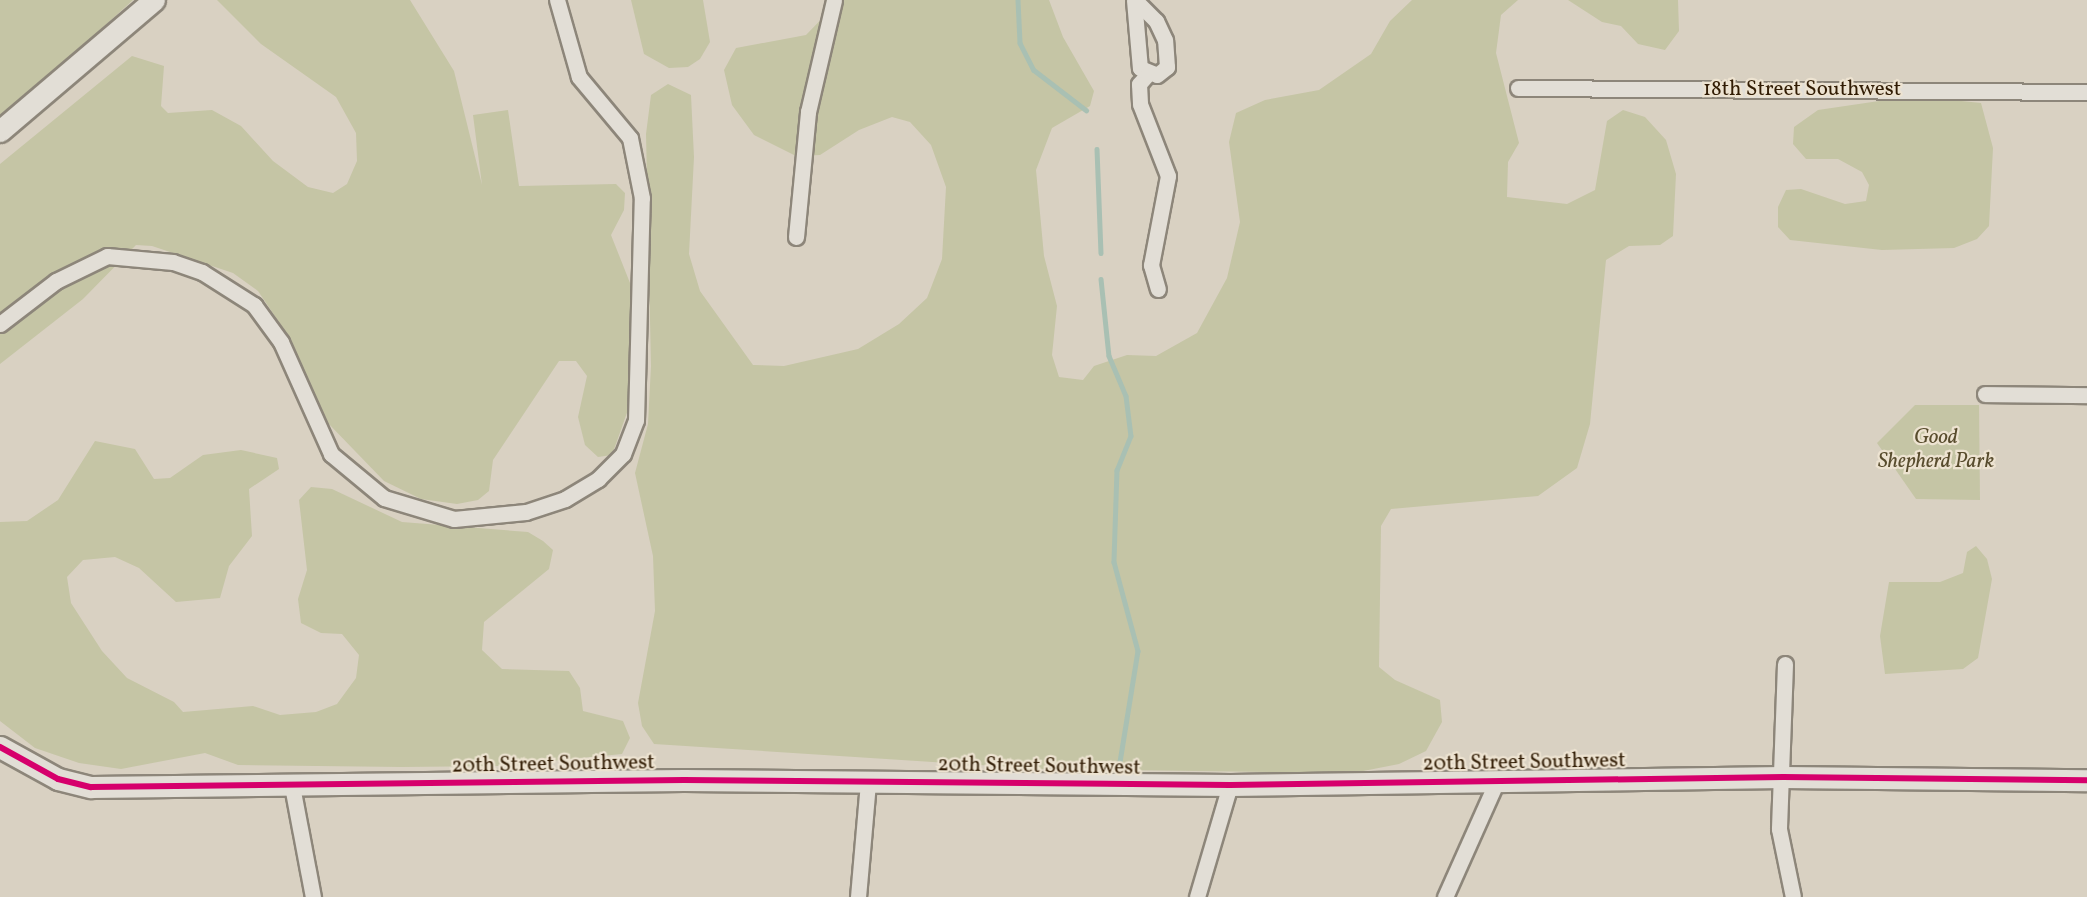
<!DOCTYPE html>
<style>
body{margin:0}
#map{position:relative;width:2087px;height:897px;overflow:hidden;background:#d9d1c2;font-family:Vollkorn,serif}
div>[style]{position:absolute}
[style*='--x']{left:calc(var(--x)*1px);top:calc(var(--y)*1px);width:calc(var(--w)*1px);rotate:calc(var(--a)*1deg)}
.green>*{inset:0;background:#c5c5a5}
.stream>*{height:4.5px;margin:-2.25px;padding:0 2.25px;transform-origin:2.25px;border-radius:2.25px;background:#a9c0b3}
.roads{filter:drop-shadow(2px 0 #8d867a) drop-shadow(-2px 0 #8d867a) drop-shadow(0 2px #8d867a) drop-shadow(0 -2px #8d867a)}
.street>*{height:15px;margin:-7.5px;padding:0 7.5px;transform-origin:7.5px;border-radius:7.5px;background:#e2ded6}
.secondary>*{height:21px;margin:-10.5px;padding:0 10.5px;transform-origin:10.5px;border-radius:10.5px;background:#e2ded6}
.cycleway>*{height:6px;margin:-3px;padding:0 3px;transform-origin:3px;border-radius:3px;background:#d6006c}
span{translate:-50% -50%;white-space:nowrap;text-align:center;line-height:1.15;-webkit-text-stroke:4.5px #ede3d1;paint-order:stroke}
.street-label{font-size:21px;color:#311c04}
.park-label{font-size:21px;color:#584c2d;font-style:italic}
</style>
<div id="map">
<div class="green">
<i style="clip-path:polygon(0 0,133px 0,0 121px)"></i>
<i style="clip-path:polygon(217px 0,410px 0,454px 71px,482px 185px,473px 115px,508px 110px,519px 186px,616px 184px,625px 193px,624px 210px,611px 235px,632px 288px,634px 318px,629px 407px,612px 455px,598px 457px,585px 445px,578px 417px,587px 376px,576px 361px,559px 361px,493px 460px,489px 491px,478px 500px,457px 504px,421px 499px,384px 481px,325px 420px,281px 325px,258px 291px,233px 273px,152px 246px,136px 245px,83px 299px,0 364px,0 164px,132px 56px,164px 66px,161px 106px,168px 113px,212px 110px,241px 126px,273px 161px,308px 187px,333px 193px,347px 184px,357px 161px,356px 133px,336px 97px,261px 44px)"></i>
<i style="clip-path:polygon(631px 0,703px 0,710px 42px,700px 59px,688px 67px,669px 68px,644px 54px)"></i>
<i style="clip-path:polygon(840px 0,1049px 0,1063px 37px,1094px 91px,1090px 106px,1052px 128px,1036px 170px,1044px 256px,1057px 306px,1052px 355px,1059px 377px,1083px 380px,1094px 366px,1127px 355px,1156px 356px,1197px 333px,1227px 278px,1240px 222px,1229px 142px,1236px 113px,1265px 100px,1319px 90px,1371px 54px,1390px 21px,1412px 0,1518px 0,1501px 15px,1496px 53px,1519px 143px,1508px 162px,1507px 197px,1567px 204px,1595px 190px,1607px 121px,1623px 110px,1645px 117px,1666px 140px,1676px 174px,1673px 236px,1660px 245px,1629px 246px,1606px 260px,1590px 424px,1577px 468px,1538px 496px,1391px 509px,1381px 526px,1379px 667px,1395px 680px,1440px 700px,1442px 722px,1426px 751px,1399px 764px,1353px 773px,1041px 769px,654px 744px,642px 726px,638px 703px,655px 611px,653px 556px,635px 473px,648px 424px,651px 366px,646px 134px,651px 95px,668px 84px,691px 95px,694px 157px,689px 254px,700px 291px,753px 365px,784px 366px,858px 349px,899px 324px,927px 298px,942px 259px,946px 187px,931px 145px,910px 122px,892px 117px,859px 130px,820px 155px,796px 156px,754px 135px,732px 105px,724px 70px,736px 48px,806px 35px)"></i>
<i style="clip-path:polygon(1568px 0,1678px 0,1679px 31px,1665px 50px,1638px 44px,1621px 26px,1602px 22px)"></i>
<i style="clip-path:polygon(1913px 96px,1981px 103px,1993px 148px,1989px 226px,1977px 239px,1954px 248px,1882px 250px,1790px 240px,1778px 227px,1778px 207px,1786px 190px,1801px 189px,1845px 204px,1866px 201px,1869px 185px,1862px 172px,1838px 159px,1806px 159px,1793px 144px,1794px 127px,1818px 110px)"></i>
<i style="clip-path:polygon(1915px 405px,1979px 405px,1980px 500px,1916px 499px,1877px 443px)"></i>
<i style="clip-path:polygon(95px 441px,135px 449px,154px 479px,170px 478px,203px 455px,241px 450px,277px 458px,279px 469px,249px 489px,252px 536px,229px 566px,220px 598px,176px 602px,139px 568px,115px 557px,83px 560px,67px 577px,71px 603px,102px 651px,127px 678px,174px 702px,183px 712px,253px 706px,280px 715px,316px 712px,337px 704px,356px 678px,359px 655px,342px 634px,321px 633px,301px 623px,298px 599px,307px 570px,299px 500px,311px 487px,332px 489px,402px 522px,528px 532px,543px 541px,553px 550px,549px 569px,484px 622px,482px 650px,502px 669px,569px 671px,580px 688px,583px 711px,623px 721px,630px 738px,622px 754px,500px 766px,402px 767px,238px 765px,205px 753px,121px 769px,79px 763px,35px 748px,0 721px,0 522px,27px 521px,58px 500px)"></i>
<i style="clip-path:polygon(1976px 546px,1987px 559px,1992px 579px,1978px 658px,1963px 669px,1885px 674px,1880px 636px,1889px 582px,1940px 582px,1963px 573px,1967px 552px)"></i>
</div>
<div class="stream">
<i style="--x:1018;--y:0;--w:43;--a:87.3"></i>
<i style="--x:1020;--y:43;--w:30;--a:63"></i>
<i style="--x:1034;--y:70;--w:66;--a:37.6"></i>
<i style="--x:1097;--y:149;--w:104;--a:87.8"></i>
<i style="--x:1101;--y:279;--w:77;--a:84.1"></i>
<i style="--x:1109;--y:356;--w:43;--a:67"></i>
<i style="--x:1126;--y:396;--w:40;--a:82.9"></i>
<i style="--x:1131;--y:436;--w:37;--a:112"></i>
<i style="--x:1117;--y:470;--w:92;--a:91.9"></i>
<i style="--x:1114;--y:562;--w:92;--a:74.9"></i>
<i style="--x:1138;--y:651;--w:112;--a:99.2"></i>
</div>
<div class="roads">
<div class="street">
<i style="--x:1134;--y:0;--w:68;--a:85"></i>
<i style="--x:1140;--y:68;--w:18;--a:22"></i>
<i style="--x:1157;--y:75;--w:13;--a:-39"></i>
<i style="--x:1167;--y:67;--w:27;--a:-94"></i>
<i style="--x:1165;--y:40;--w:21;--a:-115"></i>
<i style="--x:1156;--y:21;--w:30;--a:-135"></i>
<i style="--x:1147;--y:75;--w:12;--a:132"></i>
<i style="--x:1139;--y:84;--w:20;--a:87"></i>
<i style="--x:1140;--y:104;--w:77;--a:68.7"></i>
<i style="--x:1168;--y:176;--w:91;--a:100.8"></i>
<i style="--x:1151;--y:265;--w:25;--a:74"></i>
<i style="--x:1518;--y:88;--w:569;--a:0.4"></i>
<i style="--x:796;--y:237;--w:126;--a:-84.5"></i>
<i style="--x:808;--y:112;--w:115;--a:-76.9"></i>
<i style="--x:0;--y:324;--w:71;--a:-37.5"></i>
<i style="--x:56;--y:281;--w:57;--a:-26.1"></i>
<i style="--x:107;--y:256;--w:66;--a:5.2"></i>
<i style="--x:173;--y:262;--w:31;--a:19"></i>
<i style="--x:202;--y:272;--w:62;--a:32.4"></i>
<i style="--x:254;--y:305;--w:46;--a:53.9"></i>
<i style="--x:281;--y:342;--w:123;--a:65.9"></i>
<i style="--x:331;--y:454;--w:69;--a:39.7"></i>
<i style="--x:384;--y:498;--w:73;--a:16.7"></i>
<i style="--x:454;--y:519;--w:72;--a:-5.6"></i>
<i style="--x:526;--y:512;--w:41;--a:-18.4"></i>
<i style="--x:565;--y:499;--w:39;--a:-31"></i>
<i style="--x:598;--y:479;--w:35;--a:-45"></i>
<i style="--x:623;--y:454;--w:36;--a:-69"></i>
<i style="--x:636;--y:420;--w:222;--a:-88.5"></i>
<i style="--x:642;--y:198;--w:61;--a:-101.3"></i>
<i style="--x:630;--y:138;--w:80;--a:-129.9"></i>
<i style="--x:579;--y:77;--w:80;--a:-105.9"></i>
<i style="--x:1985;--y:394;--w:102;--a:0.6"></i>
<i style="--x:1785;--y:664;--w:165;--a:92.1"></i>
<i style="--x:1779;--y:829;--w:69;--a:78.4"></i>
<i style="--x:292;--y:786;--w:113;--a:79.3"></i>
<i style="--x:858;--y:897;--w:115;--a:-85"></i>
<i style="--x:1197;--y:897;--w:117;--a:-73.6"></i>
<i style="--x:1445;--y:897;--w:127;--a:-65.9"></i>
</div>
<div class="secondary">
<i style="--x:0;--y:131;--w:202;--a:-40.4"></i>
<i style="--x:0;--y:747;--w:66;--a:28.9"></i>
<i style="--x:58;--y:779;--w:34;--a:14"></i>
<i style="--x:91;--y:787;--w:593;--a:-0.68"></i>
<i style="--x:684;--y:780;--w:546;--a:0.52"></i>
<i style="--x:1230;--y:785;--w:553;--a:-0.83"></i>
<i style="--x:1783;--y:777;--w:304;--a:0.6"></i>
</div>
</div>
<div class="cycleway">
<i style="--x:0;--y:747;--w:66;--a:28.9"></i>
<i style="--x:58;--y:779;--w:34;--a:14"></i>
<i style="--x:91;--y:787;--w:593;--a:-0.68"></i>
<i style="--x:684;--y:780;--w:546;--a:0.52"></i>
<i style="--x:1230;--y:785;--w:553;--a:-0.83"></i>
<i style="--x:1783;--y:777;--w:304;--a:0.6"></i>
</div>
<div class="street-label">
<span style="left:1802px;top:90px">18th Street Southwest</span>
<span style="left:1524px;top:763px;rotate:-1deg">20th Street Southwest</span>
<span style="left:553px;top:765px;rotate:-1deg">20th Street Southwest</span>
<span style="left:1039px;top:767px;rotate:1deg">20th Street Southwest</span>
</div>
<div class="park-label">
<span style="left:1936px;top:450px">Good<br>Shepherd Park</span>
</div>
</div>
